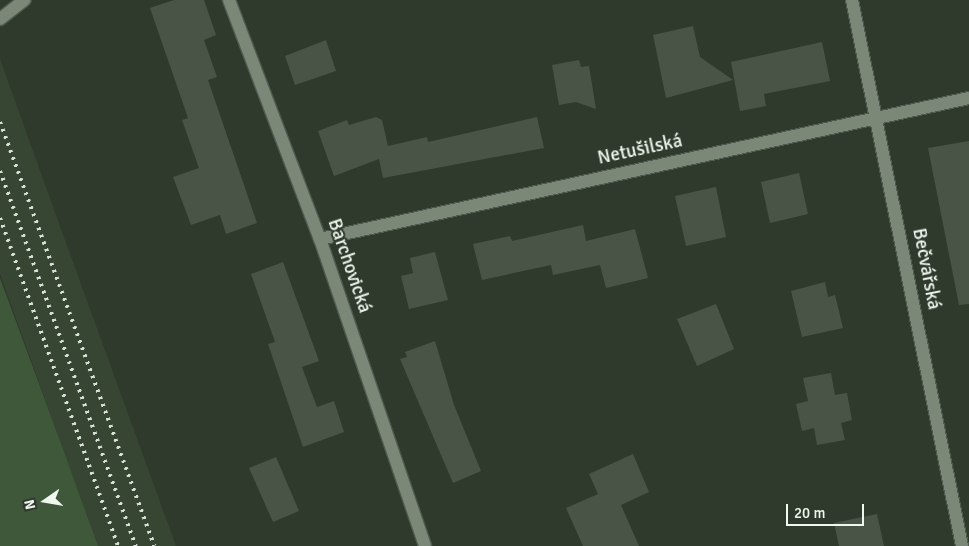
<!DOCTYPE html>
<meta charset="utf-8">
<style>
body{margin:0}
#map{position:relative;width:969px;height:546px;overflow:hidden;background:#2f3a2d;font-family:Signika,sans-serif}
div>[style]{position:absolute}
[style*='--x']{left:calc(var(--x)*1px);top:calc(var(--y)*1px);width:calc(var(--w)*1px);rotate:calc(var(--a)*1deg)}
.built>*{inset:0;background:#374633}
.green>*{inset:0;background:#3f583a}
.building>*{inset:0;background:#495446}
.roads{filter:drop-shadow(1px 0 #4f594e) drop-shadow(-1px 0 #4f594e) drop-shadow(0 1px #4f594e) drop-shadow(0 -1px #4f594e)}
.street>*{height:12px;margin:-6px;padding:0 6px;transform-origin:6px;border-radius:6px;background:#7b8878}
.rail>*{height:4px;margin-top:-2px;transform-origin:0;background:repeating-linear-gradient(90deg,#d7dfd6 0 2.5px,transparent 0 7.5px)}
span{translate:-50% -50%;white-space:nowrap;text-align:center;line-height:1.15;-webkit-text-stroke:4px #2f3a2d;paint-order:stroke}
.street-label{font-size:19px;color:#f0f7ef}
.north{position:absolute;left:20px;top:476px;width:50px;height:50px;-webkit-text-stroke:4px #2f3a2d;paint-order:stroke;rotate:257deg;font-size:14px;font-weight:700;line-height:20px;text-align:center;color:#f0f7ef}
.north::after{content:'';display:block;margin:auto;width:18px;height:22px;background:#f0f7ef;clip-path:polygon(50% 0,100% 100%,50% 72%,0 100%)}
.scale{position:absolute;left:786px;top:504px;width:78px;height:22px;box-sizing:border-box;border:2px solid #f0f7ef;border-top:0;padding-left:6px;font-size:15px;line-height:18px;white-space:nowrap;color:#f0f7ef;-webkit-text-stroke:4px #2f3a2d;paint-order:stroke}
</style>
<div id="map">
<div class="built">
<i style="clip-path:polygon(0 59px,62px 232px,176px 546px,98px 546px,0 274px)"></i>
</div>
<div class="green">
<i style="clip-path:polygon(0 278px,62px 446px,98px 546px,0 546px)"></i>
</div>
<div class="building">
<i style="clip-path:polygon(174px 0,204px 0,216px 35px,204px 40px,217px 77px,208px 80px,257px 223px,226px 234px,220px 215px,191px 225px,173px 177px,199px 168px,182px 120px,188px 118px,150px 8px)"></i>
<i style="clip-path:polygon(693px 26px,700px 57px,733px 80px,666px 98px,653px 35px)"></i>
<i style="clip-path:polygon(326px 40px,336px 71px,295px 85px,285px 56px)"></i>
<i style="clip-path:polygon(822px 42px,830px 81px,764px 94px,766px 106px,740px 111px,731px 62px)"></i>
<i style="clip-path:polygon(579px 60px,581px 67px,589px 66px,596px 109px,576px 102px,559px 105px,552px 65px)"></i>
<i style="clip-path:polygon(376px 117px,382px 120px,388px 146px,427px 137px,428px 142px,537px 117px,544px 148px,383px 178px,379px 159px,334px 176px,318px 131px,347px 120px,349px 125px)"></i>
<i style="clip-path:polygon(969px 141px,969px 304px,959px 305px,928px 148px)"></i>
<i style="clip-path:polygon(799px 173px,808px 214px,770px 223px,761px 182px)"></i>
<i style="clip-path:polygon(716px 187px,726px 237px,686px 246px,675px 196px)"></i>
<i style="clip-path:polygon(583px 225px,586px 241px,635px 229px,648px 278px,606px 288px,600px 265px,553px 275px,551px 265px,482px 280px,473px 244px,510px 236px,512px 241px)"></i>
<i style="clip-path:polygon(435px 252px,448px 300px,409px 309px,401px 276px,413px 273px,410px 258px)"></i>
<i style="clip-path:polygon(283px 262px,319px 361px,302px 367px,317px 407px,334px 401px,344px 432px,303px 447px,268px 344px,275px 342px,251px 274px)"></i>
<i style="clip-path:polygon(825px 282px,828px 297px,835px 295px,843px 328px,802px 337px,791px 291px)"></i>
<i style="clip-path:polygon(716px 304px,734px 349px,697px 366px,677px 319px)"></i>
<i style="clip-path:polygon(435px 341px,454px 405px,481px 471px,453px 483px,400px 359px,407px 357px,405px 352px)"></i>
<i style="clip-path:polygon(831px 373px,835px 395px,847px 393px,852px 420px,841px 423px,845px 440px,817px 445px,814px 428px,802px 431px,796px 404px,808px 401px,803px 378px)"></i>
<i style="clip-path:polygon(633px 454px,649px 492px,621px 505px,639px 546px,583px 546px,566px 508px,598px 494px,589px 474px)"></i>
<i style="clip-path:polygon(276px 457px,299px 511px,273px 522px,249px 468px)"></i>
<i style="clip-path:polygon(877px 514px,884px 546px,839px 546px,834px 523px)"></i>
</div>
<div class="roads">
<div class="street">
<i style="--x:229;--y:0;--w:256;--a:69.2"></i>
<i style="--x:320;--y:239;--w:324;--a:71.1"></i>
<i style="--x:852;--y:0;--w:557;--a:78.61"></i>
<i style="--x:0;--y:19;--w:31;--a:-38"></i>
<i style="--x:320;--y:239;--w:664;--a:-12.26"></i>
</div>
</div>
<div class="rail">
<i style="--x:0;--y:122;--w:451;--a:70"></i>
<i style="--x:0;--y:171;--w:399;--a:70.1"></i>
<i style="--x:0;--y:218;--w:349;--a:70.2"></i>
</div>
<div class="street-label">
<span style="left:640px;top:150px;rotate:-12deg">Netušilská</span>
<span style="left:349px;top:266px;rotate:71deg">Barchovická</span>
<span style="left:926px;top:269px;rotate:79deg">Bečvářská</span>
</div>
<div class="north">N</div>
<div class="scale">20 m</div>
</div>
